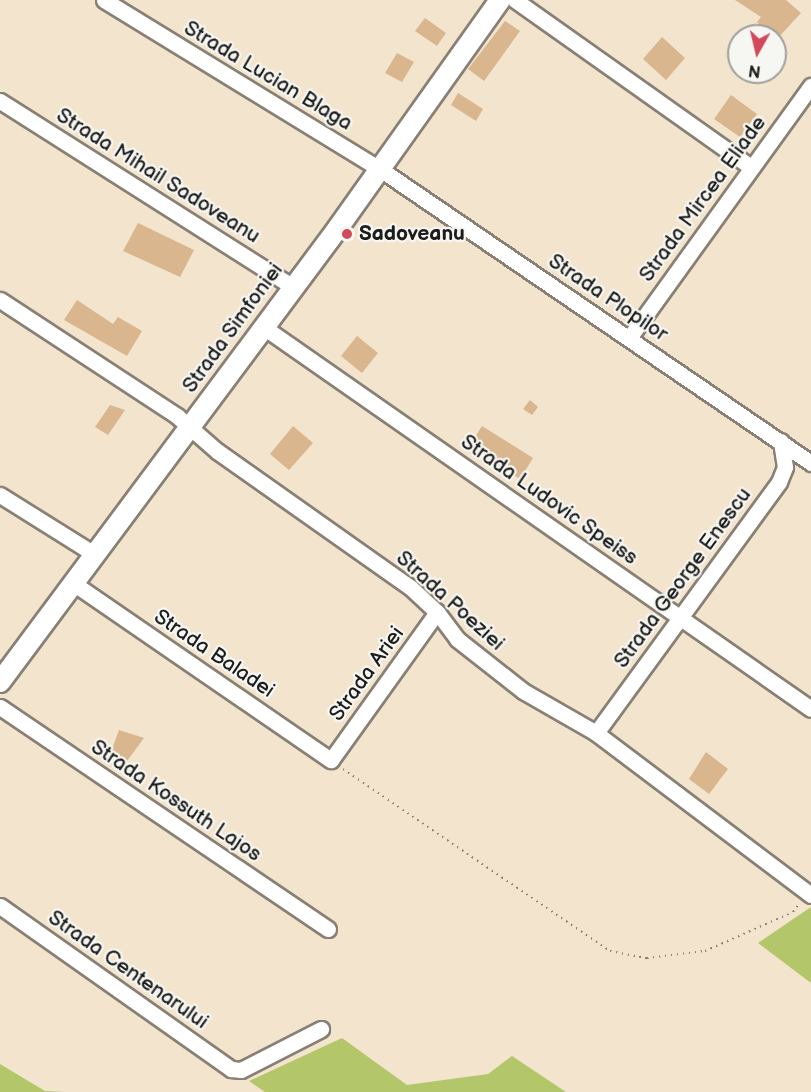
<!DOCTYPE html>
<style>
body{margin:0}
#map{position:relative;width:811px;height:1092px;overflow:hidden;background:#f3e4cd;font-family:"Balsamiq Sans",sans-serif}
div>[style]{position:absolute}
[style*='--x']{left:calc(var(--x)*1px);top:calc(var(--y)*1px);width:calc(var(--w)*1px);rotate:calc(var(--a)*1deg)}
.green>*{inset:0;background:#b3c66a}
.building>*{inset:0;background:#d9b68d}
.path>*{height:2px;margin-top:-1px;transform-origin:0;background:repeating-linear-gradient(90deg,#888074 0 1.5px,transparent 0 6px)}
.roads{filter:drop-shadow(2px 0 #888074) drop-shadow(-2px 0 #888074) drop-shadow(0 2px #888074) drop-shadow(0 -2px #888074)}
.minor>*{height:15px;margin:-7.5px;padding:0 7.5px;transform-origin:7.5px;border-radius:7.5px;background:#fff}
.tertiary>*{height:20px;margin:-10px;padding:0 10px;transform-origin:10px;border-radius:10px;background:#fff}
.dots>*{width:16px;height:16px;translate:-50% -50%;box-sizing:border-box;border:3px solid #f6f6f2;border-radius:50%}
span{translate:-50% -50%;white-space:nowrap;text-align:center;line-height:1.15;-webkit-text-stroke:4.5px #f6f6f2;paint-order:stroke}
.street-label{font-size:21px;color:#1c1c1c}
.poi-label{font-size:21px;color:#1c1c1c;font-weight:700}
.left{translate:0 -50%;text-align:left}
.north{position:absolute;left:727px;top:24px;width:60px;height:60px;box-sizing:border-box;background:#f6f6f2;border:2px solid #9f9f9c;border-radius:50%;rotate:188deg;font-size:16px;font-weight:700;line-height:24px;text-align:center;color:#1c1c1c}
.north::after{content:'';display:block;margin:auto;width:21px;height:27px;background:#d1495b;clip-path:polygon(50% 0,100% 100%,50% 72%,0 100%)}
</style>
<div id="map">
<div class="green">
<i style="clip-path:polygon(811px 907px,811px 983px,758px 943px)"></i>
<i style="clip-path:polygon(342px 1038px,407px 1085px,488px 1074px,512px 1056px,566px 1092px,265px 1092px,249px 1081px)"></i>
<i style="clip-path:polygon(0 1064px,45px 1091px,65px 1092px,0 1092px)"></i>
</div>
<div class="building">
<i style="clip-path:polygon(735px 0,786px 0,801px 13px,777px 39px,757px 22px,761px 17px)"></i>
<i style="clip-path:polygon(425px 18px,446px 33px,437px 46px,415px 31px)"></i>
<i style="clip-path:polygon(505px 21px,520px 31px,484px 81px,468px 69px)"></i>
<i style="clip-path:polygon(662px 37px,685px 58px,666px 80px,643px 59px)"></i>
<i style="clip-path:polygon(397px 53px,414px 62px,402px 82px,385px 73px)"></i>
<i style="clip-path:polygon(458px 93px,483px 109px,476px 121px,451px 105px)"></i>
<i style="clip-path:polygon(731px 95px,757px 114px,740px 137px,714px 119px)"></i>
<i style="clip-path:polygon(138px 223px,194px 250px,180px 277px,123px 251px)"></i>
<i style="clip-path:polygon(77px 300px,113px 324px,118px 317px,142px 331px,127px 356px,64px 320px)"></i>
<i style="clip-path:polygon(357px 336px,378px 353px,362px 373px,341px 356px)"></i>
<i style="clip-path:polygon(530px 400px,538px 407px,532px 415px,523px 409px)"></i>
<i style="clip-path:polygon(110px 405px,125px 410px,108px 435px,95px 427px)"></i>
<i style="clip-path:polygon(293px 426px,313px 443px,289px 470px,270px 454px)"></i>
<i style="clip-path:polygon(482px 426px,533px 458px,520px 479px,469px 447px)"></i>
<i style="clip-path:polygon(119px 730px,144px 738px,124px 765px,110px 755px)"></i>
<i style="clip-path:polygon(706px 752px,728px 769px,709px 794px,689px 779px)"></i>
</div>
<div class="path">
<i style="--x:343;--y:769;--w:323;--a:34.3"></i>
<i style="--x:610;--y:951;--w:38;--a:11"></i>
<i style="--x:647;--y:958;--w:58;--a:-6.9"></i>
<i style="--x:705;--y:951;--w:96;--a:-23.9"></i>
<i style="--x:793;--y:912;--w:10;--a:-53"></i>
</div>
<div class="roads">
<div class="minor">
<i style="--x:104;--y:0;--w:324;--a:31.5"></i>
<i style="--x:380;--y:169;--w:522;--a:34.3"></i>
<i style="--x:515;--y:0;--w:289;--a:35.3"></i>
<i style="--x:0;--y:101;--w:347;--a:32.4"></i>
<i style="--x:0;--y:300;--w:212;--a:33.2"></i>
<i style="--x:177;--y:416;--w:53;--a:41.2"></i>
<i style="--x:217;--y:451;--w:236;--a:35.2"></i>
<i style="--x:410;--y:587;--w:37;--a:43"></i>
<i style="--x:437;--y:612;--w:34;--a:53"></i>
<i style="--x:457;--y:639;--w:84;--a:38.2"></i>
<i style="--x:523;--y:691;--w:84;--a:29.9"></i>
<i style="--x:596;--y:733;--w:269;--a:37"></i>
<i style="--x:262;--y:326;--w:669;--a:34.9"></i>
<i style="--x:629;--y:338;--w:311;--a:-54.2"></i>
<i style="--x:0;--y:495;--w:111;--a:32.1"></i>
<i style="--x:73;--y:583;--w:313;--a:34.5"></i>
<i style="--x:331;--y:760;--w:182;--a:-54.4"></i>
<i style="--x:0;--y:707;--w:396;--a:34.1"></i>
<i style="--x:596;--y:733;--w:311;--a:-53.9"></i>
<i style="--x:779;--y:482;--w:16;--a:-68"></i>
<i style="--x:785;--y:467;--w:26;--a:-99"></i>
<i style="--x:0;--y:906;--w:283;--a:35.2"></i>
<i style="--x:231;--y:1069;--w:10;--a:6"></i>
<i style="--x:241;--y:1070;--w:90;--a:-27.1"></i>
</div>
<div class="tertiary">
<i style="--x:0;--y:682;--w:566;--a:-53.33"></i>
<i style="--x:338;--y:228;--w:280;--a:-54.6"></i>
</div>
</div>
<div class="dots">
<i style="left:347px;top:234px;background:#d1495b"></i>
</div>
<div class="street-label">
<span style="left:268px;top:76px;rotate:31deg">Strada Lucian Blaga</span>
<span style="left:158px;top:176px;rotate:32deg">Strada Mihail Sadoveanu</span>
<span style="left:703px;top:199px;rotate:-54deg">Strada Mircea Eliade</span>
<span style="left:608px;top:298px;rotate:34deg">Strada Plopilor</span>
<span style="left:233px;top:328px;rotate:-54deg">Strada Simfoniei</span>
<span style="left:549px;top:500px;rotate:35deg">Strada Ludovic Speiss</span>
<span style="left:683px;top:578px;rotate:-54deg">Strada George Enescu</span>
<span style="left:450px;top:601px;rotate:42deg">Strada Poeziei</span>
<span style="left:214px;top:654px;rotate:34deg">Strada Baladei</span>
<span style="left:367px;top:674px;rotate:-54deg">Strada Ariei</span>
<span style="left:176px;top:801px;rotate:34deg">Strada Kossuth Lajos</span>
<span style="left:128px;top:970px;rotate:35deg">Strada Centenarului</span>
</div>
<div class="poi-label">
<span class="left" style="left:359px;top:234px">Sadoveanu</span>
</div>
<div class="north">N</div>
</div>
